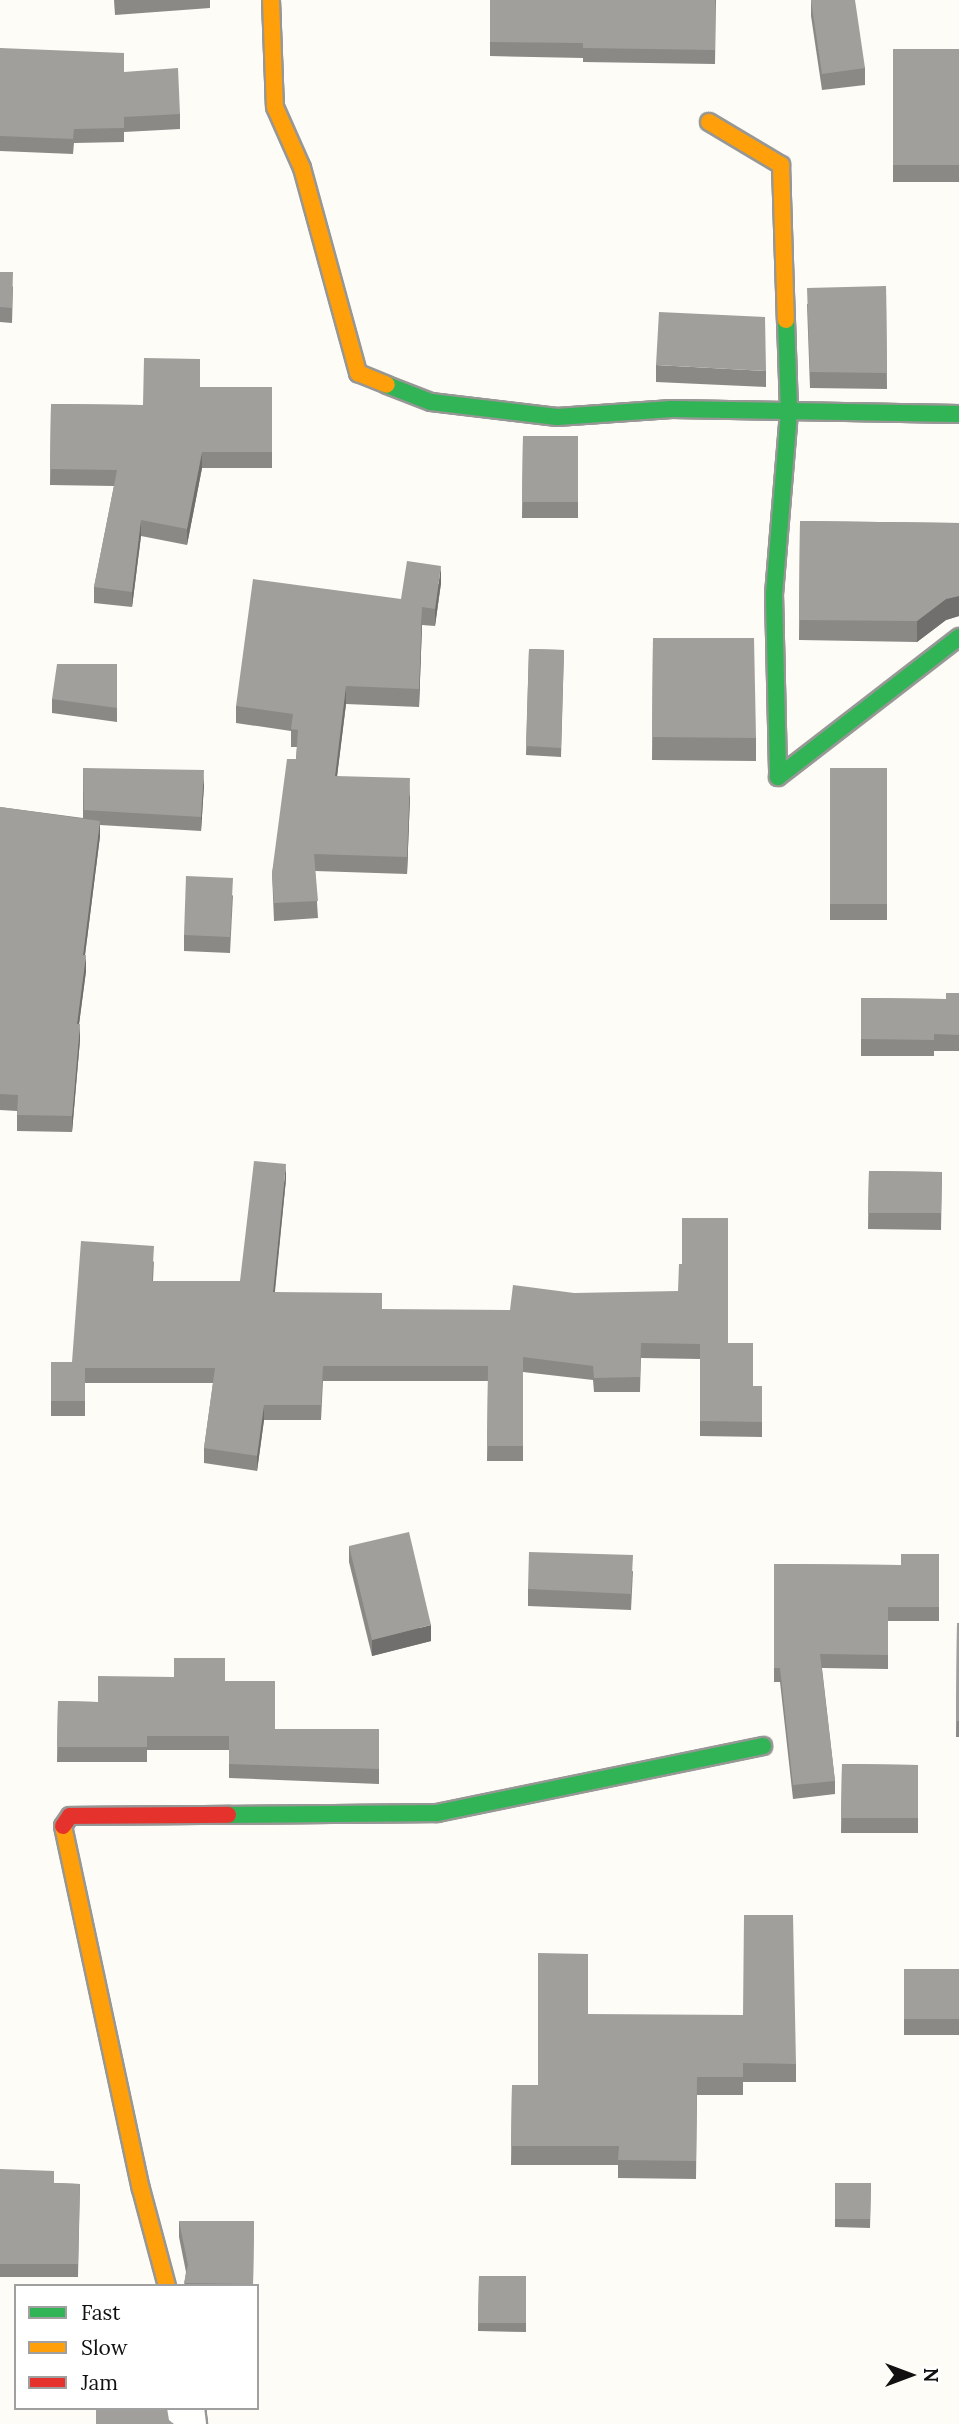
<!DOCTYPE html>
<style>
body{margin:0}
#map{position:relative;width:959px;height:2424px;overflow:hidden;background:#fdfcf7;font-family:Lora,serif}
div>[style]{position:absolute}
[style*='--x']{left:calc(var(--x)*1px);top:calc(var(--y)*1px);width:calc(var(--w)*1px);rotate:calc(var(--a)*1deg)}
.roads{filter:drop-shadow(2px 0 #979795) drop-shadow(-2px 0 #979795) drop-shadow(0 2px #979795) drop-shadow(0 -2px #979795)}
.street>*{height:38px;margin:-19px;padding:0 19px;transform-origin:19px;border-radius:19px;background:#fffffe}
.fast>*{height:16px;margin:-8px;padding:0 8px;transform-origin:8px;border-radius:8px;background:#30b455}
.slow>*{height:16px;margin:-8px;padding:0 8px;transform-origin:8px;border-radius:8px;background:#ff9f0a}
.jam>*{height:16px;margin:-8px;padding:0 8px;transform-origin:8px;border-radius:8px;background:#e5322d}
.wall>*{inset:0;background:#8a8986}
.shaded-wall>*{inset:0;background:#716f6d}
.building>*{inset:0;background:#a19f9c}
span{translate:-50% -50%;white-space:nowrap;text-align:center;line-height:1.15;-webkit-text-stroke:7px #fff;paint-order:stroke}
.legend{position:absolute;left:14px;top:2284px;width:245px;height:126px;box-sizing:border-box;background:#fff;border:2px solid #a0a0a0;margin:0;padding:9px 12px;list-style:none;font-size:21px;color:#111}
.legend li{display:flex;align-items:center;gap:14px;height:35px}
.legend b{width:35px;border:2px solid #a0a0a0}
.north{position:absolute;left:875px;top:2340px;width:70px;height:70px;-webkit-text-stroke:5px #fff;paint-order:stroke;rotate:90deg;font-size:19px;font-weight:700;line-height:28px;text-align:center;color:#111}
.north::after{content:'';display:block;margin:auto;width:24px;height:32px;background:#111;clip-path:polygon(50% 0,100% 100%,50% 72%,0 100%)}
</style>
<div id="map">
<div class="roads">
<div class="street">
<i style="--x:185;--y:2408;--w:16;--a:83"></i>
</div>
<div class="fast">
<i style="--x:786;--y:320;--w:92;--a:88.1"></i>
<i style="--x:789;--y:412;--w:183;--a:94.7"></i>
<i style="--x:774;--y:594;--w:183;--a:88.7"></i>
<i style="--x:778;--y:777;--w:229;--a:-37.7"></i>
<i style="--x:387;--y:385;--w:47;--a:21.1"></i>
<i style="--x:431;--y:402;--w:127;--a:6.8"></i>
<i style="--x:557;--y:417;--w:115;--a:-4"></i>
<i style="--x:672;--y:409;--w:287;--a:1"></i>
<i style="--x:228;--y:1815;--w:209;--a:-0.5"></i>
<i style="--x:437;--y:1813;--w:333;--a:-11.6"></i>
</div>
<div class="slow">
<i style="--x:271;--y:0;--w:107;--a:87.9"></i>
<i style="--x:275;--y:107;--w:67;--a:66.1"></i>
<i style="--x:302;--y:168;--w:213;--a:74.7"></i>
<i style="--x:358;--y:373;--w:31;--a:22"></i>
<i style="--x:709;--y:122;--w:84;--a:30.8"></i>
<i style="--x:781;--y:165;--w:155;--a:88.2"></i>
<i style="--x:63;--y:1826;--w:371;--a:77.9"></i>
<i style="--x:141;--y:2189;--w:100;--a:75"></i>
</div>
<div class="jam">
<i style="--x:63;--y:1826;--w:12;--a:-55"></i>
<i style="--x:70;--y:1816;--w:158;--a:-0.4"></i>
</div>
</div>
<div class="wall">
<i style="clip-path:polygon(114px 0,210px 0,210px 8px,115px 15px)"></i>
<i style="clip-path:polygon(490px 0,716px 0,715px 64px,583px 62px,583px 58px,490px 56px)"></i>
<i style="clip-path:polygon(811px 0,865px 68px,865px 85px,822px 90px,811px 16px)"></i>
<i style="clip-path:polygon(0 48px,124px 72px,180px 114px,180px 129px,124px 132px,124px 142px,74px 143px,73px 154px,0 151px)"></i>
<i style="clip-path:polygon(893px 49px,959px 49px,959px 182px,893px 182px)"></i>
<i style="clip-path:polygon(0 272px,13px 287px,12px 323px,0 322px)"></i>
<i style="clip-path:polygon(886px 286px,887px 389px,810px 388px,807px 304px)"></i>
<i style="clip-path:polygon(656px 365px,766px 371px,766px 387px,656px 382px)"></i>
<i style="clip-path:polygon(200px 387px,272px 387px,272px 468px,202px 468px,187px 545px,141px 536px,132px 607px,94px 603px,94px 587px,114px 486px,50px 485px,51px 404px,143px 405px)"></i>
<i style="clip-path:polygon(523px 436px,578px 436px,578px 518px,522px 518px)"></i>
<i style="clip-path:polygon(800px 521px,959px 523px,959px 616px,946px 620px,917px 642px,799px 640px)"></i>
<i style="clip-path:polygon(441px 583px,435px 626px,422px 625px,419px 707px,346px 704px,337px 776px,410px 796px,407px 874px,315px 871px,318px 918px,274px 921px,272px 873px,296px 759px,297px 747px,291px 747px,291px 731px,236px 723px,236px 706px,401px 599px)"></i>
<i style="clip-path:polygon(653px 638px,756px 738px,756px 761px,652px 760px)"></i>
<i style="clip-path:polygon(529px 649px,564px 650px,561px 757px,526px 755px)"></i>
<i style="clip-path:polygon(117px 664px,117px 722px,52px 713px,52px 699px)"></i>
<i style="clip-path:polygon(83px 768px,204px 785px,201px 831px,100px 825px,100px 836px,85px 955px,86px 971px,79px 1024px,80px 1040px,72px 1132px,17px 1131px,17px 1111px,0 1110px,0 807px,83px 818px)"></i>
<i style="clip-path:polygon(830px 768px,887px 768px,887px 920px,830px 920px)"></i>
<i style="clip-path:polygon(233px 895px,230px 953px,184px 951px,184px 935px)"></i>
<i style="clip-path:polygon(959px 993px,959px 1051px,934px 1051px,934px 1056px,861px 1056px,861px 998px,946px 999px)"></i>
<i style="clip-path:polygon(869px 1171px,942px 1172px,941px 1230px,868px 1229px)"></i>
<i style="clip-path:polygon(286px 1179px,275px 1292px,382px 1309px,728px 1343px,753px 1386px,762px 1386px,762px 1437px,700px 1436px,700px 1359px,641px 1358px,640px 1392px,594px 1392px,593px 1380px,523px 1372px,523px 1461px,487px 1461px,488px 1381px,323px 1381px,321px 1420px,264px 1420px,257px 1471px,204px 1463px,204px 1448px,213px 1383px,85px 1383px,85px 1416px,51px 1416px,51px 1362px,72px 1362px,154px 1261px,153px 1281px,240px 1281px)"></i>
<i style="clip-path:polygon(349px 1546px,431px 1641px,372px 1656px,349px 1562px)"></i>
<i style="clip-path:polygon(939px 1554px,939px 1621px,888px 1621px,888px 1669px,822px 1668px,835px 1781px,835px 1794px,793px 1799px,780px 1682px,774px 1682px,774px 1564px,901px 1565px)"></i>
<i style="clip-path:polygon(633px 1571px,631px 1610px,528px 1606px,528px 1589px)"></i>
<i style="clip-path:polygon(957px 1623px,959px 1623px,959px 1737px,956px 1737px)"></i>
<i style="clip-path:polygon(225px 1681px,275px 1729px,379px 1729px,379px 1784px,229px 1778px,229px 1750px,147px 1750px,147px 1762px,57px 1762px,58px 1701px,98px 1702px)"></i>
<i style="clip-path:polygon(842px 1764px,918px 1765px,918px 1833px,841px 1833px)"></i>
<i style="clip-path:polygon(904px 1969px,959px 1969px,959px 2035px,904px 2035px)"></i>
<i style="clip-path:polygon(588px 2014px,796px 2064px,796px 2082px,743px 2082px,743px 2095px,697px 2095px,696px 2179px,618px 2178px,618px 2165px,511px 2165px,512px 2085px,538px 2085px)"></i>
<i style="clip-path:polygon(0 2169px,54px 2183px,80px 2184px,78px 2277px,0 2277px)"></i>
<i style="clip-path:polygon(835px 2183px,871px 2183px,870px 2228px,835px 2227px)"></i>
<i style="clip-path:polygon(179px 2221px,254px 2221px,253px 2286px,184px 2286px,186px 2272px,179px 2237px)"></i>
<i style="clip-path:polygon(479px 2276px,526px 2276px,526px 2332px,478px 2331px)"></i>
</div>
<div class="shaded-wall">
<i style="clip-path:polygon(202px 452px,202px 468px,187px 545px,187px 529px)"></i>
<i style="clip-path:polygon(141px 520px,141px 536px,132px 607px,132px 592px)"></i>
<i style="clip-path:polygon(441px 566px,441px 583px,435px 626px,435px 609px)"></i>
<i style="clip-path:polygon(959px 596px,959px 616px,946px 620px,917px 642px,917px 621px,946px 599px)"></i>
<i style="clip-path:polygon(422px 607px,422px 625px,419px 707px,419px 689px)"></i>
<i style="clip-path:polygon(346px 686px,346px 704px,335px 793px,335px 776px)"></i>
<i style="clip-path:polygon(204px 770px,204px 785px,201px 831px,201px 817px)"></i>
<i style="clip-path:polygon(410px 778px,410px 796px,407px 874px,407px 857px)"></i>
<i style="clip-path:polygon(100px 821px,100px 836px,83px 971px,83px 955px)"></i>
<i style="clip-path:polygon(86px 955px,86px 971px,77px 1040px,77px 1024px)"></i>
<i style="clip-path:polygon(80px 1024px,80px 1040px,72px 1132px,72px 1116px)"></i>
<i style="clip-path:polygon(286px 1164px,286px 1179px,273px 1307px,273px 1292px)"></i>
<i style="clip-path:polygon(264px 1405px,264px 1420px,257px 1471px,257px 1456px)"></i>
<i style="clip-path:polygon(431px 1625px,431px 1641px,372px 1656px,372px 1640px)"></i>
</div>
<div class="building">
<i style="clip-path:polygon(490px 0,715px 0,715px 50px,583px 48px,583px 43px,490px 42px)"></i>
<i style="clip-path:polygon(811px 0,855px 0,865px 68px,822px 74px)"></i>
<i style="clip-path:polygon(0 48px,124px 53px,124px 72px,178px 68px,180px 114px,124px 117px,124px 128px,74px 129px,73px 139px,0 136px)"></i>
<i style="clip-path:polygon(893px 49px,959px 49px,959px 165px,893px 165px)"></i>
<i style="clip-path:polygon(0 272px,13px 272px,12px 308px,0 307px)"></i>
<i style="clip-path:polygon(886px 286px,887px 373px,810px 372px,807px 288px)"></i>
<i style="clip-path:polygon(659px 312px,765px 317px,766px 371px,656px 365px)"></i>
<i style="clip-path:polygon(144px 358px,200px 359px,200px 387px,272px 387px,272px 452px,202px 452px,187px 529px,141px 520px,132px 592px,94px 587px,117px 470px,50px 469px,51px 404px,143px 405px)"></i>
<i style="clip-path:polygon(523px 436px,578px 436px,578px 502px,522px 502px)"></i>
<i style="clip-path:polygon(800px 521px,959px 523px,959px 596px,946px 599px,917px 621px,799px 620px)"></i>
<i style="clip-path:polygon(407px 561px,441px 566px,435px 609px,422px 607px,419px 689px,346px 686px,335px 776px,410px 778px,407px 857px,314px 854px,318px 901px,274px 903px,272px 873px,287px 759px,296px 759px,298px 730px,291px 729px,293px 714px,236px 706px,253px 579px,401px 599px)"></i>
<i style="clip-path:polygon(653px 638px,754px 638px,756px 738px,652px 737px)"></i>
<i style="clip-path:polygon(529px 649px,564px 650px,561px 748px,526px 746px)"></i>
<i style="clip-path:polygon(57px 664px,117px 664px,117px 708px,52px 699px)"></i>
<i style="clip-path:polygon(83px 768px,204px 770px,201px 817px,84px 810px)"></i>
<i style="clip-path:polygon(830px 768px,887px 768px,887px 904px,830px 904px)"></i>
<i style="clip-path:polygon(0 807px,100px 821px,83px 955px,86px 955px,77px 1024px,80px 1024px,72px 1116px,17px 1115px,18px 1095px,0 1094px)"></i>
<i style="clip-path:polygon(186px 876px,233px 878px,230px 937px,184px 935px)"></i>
<i style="clip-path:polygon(946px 993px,959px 993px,959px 1035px,934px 1034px,934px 1040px,861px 1039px,861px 998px,946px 999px)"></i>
<i style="clip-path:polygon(254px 1161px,286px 1164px,273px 1292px,382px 1293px,382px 1309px,510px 1310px,513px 1285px,574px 1293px,678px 1291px,679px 1264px,682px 1264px,682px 1218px,728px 1218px,728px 1343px,753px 1343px,753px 1386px,762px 1386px,762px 1422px,700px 1421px,700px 1344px,641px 1343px,640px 1377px,594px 1378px,593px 1366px,523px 1357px,523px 1446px,487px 1446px,488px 1366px,323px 1366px,321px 1405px,264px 1405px,257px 1456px,204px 1448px,215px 1368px,85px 1368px,85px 1401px,51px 1401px,51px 1362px,72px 1362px,81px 1241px,154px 1246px,152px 1281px,240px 1281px)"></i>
<i style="clip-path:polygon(869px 1171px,942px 1172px,941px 1213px,868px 1213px)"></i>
<i style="clip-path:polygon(409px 1532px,431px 1625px,372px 1640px,349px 1546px)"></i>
<i style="clip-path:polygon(529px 1552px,633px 1555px,631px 1594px,528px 1589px)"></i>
<i style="clip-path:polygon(901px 1554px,939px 1554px,939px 1607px,888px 1607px,888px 1655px,820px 1654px,835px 1781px,793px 1785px,780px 1668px,774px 1668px,774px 1564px,901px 1565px)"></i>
<i style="clip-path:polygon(957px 1623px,959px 1623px,959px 1721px,956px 1721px)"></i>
<i style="clip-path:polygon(174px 1658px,225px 1658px,225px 1681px,275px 1681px,275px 1729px,379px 1729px,379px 1769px,229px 1764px,229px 1736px,147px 1736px,147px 1747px,57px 1747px,58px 1701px,98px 1702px,98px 1676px,174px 1677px)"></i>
<i style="clip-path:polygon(842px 1764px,918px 1765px,918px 1818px,841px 1818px)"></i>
<i style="clip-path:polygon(744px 1915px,793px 1915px,796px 2064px,743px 2063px,743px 2077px,697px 2077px,696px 2161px,618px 2160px,619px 2146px,511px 2146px,512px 2085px,538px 2085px,538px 1953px,588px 1954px,588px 2014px,743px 2015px)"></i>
<i style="clip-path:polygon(904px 1969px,959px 1969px,959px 2019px,904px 2019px)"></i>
<i style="clip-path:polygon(0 2169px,54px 2171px,54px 2183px,80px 2184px,78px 2264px,0 2264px)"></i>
<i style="clip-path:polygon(835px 2183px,871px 2183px,870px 2219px,835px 2219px)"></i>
<i style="clip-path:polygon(179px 2221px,254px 2221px,253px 2284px,184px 2283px,188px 2265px)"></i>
<i style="clip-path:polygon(479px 2276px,526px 2276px,526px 2323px,478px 2323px)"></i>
<i style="clip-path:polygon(96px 2408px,167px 2408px,169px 2420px,174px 2424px,96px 2424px)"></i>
</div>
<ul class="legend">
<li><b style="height:9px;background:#30b455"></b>Fast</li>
<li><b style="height:9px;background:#ff9f0a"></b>Slow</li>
<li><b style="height:9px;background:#e5322d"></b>Jam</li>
</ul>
<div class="north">N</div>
</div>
